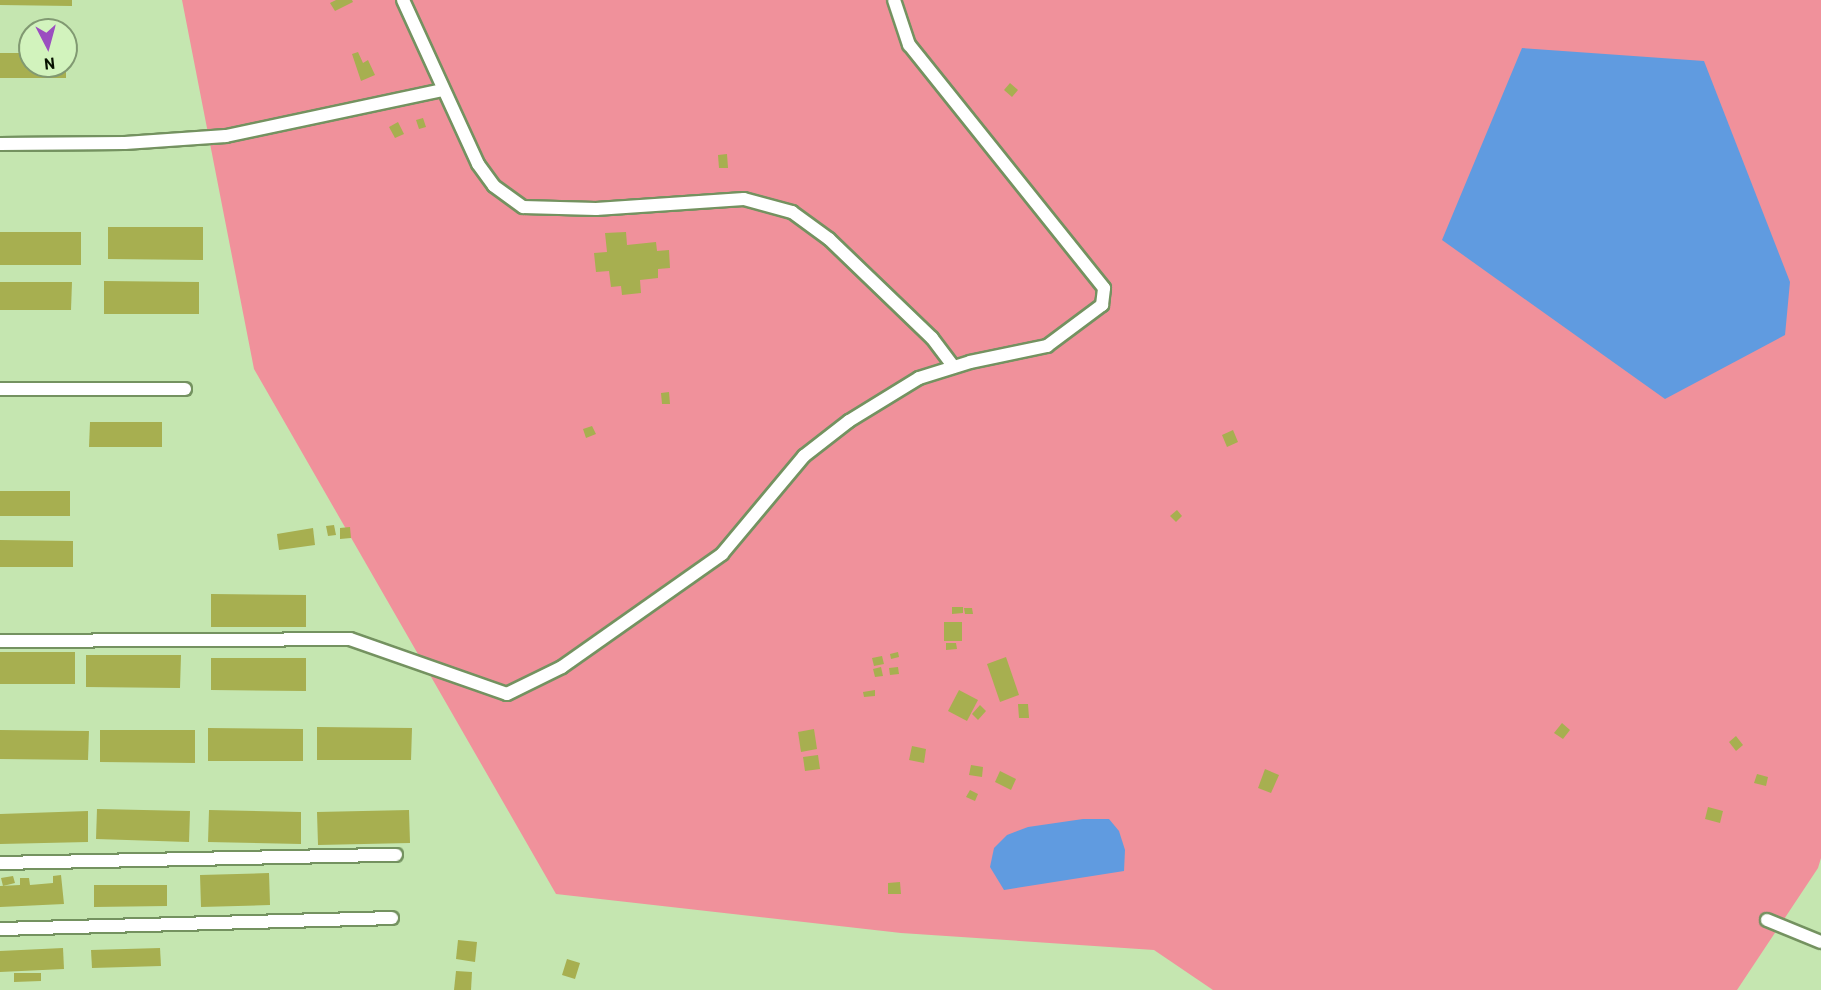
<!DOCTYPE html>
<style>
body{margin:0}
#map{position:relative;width:1821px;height:990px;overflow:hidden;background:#c5e6b0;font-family:Barlow,sans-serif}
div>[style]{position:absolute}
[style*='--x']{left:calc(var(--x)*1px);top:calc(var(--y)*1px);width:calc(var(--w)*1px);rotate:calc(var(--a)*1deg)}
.green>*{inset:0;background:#f0919b}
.water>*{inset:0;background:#609be0}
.building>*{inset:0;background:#a7af50}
.roads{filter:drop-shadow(2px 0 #749260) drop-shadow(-2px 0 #749260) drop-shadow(0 2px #749260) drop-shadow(0 -2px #749260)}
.minor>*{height:12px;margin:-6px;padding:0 6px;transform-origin:6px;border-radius:6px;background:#fff}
span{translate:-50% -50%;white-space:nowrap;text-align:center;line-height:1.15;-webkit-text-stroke:5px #d2f3bd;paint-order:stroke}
.north{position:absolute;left:18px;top:18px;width:60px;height:60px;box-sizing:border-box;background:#d2f3bd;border:2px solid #819972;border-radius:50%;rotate:174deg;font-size:16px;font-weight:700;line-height:24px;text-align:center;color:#071101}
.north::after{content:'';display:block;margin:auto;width:21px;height:27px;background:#9b4ec0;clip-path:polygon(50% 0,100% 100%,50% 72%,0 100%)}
</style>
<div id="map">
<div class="green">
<i style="clip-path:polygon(182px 0,1821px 0,1821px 858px,1818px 868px,1737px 990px,1213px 990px,1154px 950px,901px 933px,556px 894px,254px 369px)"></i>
</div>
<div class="water">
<i style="clip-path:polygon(1522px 48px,1704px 61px,1790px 282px,1785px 335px,1665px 399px,1442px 240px)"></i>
<i style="clip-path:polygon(1083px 819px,1109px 819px,1119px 831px,1125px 850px,1124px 871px,1004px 890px,990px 867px,994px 848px,1007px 835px,1028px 827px)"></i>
</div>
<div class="building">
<i style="clip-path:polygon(0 0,72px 0,72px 6px,0 5px)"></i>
<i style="clip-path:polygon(336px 0,352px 0,353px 2px,335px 11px,330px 3px)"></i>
<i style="clip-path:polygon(358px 52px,363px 63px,368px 60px,375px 75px,361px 81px,352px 54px)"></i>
<i style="clip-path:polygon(0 53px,30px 53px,30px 66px,66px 66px,66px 78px,0 78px)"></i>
<i style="clip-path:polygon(1010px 83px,1018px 90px,1012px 97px,1004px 90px)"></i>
<i style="clip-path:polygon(423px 118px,426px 127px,419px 129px,416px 120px)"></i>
<i style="clip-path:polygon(398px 122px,404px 134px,395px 138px,389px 127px)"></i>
<i style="clip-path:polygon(727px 154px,728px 168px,719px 168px,718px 155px)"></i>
<i style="clip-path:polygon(108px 227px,203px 227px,203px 260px,108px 259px)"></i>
<i style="clip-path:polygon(0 232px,81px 232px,81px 265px,0 265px)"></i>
<i style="clip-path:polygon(626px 232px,627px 245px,656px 242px,657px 251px,669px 250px,670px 268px,658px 269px,658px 278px,640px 280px,641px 293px,622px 295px,621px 286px,611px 287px,609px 271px,596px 272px,594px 253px,607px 252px,605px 233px)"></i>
<i style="clip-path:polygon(104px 281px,199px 282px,199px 314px,104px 314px)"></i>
<i style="clip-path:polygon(0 282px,72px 282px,71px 310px,0 310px)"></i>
<i style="clip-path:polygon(669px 392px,670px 404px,662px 404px,661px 393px)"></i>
<i style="clip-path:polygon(90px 422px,162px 422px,162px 447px,89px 447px)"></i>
<i style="clip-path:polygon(592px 426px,596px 434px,586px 438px,583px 429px)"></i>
<i style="clip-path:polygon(1233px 430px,1238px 442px,1227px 447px,1222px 435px)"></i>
<i style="clip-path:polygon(0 491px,70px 491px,70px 516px,0 516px)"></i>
<i style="clip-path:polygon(1177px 510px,1182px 516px,1176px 522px,1170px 516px)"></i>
<i style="clip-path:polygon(334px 525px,336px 535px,328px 536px,326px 526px)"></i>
<i style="clip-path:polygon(350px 527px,351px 538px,340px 539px,340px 528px)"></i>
<i style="clip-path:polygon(313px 528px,315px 545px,279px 550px,277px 534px)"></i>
<i style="clip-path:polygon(0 540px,73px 541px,73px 567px,0 567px)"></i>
<i style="clip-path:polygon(211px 594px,306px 595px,306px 627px,211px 627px)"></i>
<i style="clip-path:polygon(952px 607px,963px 607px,963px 613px,952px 614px)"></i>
<i style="clip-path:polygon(964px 608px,972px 608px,973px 614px,965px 614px)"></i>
<i style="clip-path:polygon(944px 622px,962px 622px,962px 641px,944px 641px)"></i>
<i style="clip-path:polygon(946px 643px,956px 643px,957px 649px,946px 650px)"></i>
<i style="clip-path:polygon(0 652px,75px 652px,75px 684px,0 684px)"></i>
<i style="clip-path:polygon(898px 652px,899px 657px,891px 659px,890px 654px)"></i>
<i style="clip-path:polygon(86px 655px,181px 655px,180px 688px,86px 687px)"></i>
<i style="clip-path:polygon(882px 656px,884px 664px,874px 666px,872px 658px)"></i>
<i style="clip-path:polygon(1006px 657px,1019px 695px,1000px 702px,987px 664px)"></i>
<i style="clip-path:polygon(211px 658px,306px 658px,306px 691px,211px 690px)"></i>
<i style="clip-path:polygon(881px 667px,883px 676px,875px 677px,873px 669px)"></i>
<i style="clip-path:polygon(898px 667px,899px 674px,890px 675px,889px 668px)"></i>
<i style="clip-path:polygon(875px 690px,875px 696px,864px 697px,863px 692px)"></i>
<i style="clip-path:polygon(959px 690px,978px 700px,967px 721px,948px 711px)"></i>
<i style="clip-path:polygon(1018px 704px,1028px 704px,1029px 718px,1019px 718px)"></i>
<i style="clip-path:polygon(980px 705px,986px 711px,978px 720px,972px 714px)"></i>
<i style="clip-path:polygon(1562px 723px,1570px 730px,1563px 739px,1554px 733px)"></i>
<i style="clip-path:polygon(317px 727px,412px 728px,411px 760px,317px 760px)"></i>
<i style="clip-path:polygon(208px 728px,303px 729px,303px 761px,208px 761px)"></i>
<i style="clip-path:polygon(814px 729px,817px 749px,801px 752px,798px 732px)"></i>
<i style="clip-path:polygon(0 730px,89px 731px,88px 760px,0 759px)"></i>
<i style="clip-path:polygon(100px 730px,195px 730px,195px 763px,100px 762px)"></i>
<i style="clip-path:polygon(1736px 736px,1743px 745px,1736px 751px,1729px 742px)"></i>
<i style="clip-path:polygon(912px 746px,926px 749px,924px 763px,909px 760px)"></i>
<i style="clip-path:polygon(818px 755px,820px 769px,805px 771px,803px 757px)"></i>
<i style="clip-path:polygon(971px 765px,983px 767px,982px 777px,969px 775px)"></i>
<i style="clip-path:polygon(1265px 769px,1279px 775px,1271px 793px,1258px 788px)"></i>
<i style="clip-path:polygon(1000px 771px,1016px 779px,1011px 790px,995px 782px)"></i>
<i style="clip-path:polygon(1757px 774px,1768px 777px,1766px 786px,1754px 783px)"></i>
<i style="clip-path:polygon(970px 790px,978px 794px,975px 801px,966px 797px)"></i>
<i style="clip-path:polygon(1708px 807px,1723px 811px,1720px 823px,1705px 819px)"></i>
<i style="clip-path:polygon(97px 809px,190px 811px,189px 842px,96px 839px)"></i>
<i style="clip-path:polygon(209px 810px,301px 812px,301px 844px,208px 842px)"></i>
<i style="clip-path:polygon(409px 810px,410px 843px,318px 845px,317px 812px)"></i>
<i style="clip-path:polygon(88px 811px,88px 842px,0 844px,0 814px)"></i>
<i style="clip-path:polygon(269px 873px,270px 905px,201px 907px,200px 875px)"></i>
<i style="clip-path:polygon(61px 875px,64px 904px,0 907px,0 886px,20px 885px,20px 878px,29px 878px,30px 885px,53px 883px,53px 876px)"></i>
<i style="clip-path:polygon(13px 876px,15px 883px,3px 886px,1px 878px)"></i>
<i style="clip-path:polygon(900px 882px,901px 894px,888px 894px,888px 883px)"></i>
<i style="clip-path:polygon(94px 885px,167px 885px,167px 906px,94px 907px)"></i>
<i style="clip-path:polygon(458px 940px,477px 942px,475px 962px,456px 959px)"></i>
<i style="clip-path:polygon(63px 948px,64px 969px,0 972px,0 951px)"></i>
<i style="clip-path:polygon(160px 948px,161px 966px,92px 968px,91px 950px)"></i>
<i style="clip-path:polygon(567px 959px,580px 963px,575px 979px,562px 975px)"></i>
<i style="clip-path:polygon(456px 971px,472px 972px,471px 990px,454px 990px)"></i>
<i style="clip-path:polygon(14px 973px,41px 973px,41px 981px,14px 982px)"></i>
</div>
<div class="roads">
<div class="minor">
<i style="--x:403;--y:0;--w:180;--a:65.4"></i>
<i style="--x:478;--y:164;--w:27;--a:54"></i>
<i style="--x:494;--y:186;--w:36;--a:36"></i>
<i style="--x:523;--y:207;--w:73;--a:1.6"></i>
<i style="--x:596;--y:209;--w:148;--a:-3.9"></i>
<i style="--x:744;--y:199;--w:50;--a:15.2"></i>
<i style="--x:792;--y:212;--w:46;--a:36.1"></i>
<i style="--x:829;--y:239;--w:143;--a:43.9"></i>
<i style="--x:932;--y:338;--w:36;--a:53"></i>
<i style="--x:0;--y:144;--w:125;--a:-0.5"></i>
<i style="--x:125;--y:143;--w:101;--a:-4"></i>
<i style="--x:226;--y:136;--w:222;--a:-12"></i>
<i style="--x:0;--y:389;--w:185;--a:0"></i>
<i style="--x:0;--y:641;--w:350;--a:-0.3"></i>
<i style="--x:350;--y:639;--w:166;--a:19.3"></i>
<i style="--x:507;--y:694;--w:61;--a:-26.1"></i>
<i style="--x:562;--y:667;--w:196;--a:-35.2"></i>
<i style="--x:722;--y:554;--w:128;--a:-50.1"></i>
<i style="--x:804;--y:456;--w:57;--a:-37.9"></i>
<i style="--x:849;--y:421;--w:82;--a:-31.6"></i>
<i style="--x:919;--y:378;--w:53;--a:-17.4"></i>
<i style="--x:970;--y:362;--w:79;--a:-11.7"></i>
<i style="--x:1047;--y:346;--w:69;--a:-36.7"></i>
<i style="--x:1102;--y:305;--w:17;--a:-83"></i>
<i style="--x:1104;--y:288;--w:312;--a:-128.7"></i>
<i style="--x:909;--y:45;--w:47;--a:-108.4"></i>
<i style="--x:0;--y:863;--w:396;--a:-1.2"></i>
<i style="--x:1767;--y:920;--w:58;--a:22.2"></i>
<i style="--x:0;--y:929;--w:392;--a:-1.6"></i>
</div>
</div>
<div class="north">N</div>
</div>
